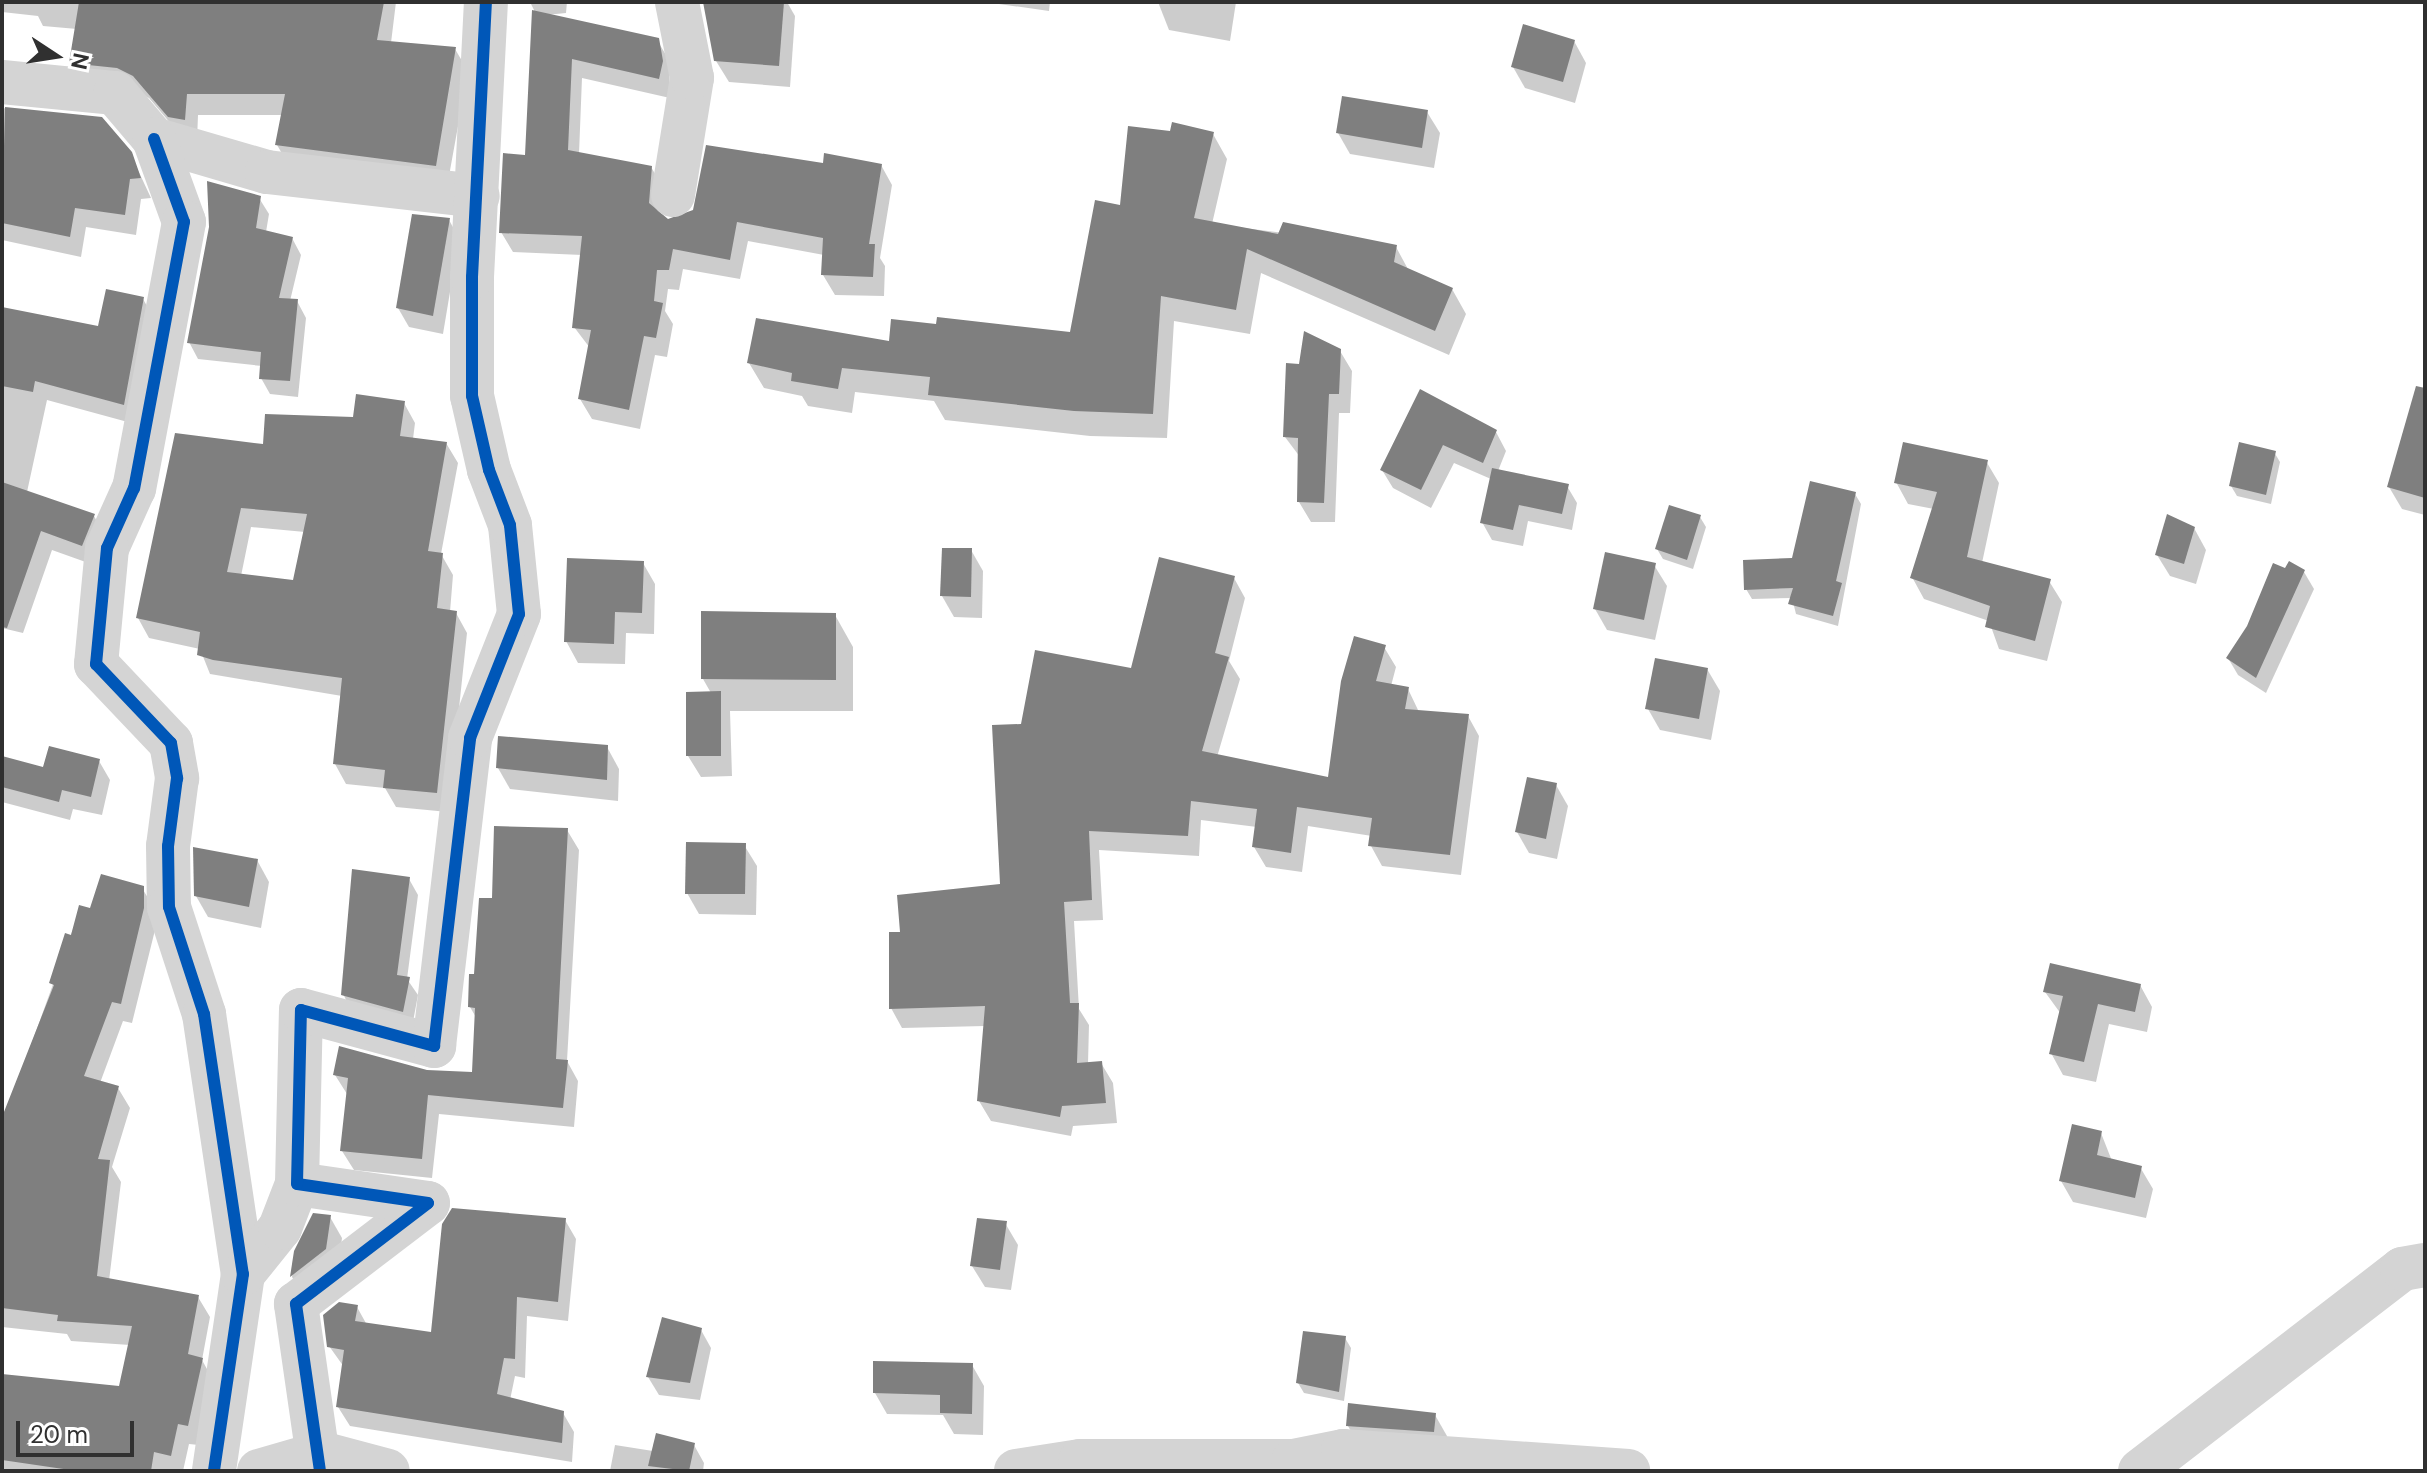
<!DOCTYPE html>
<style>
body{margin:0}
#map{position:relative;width:2427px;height:1473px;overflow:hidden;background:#fff;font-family:"DM Sans",sans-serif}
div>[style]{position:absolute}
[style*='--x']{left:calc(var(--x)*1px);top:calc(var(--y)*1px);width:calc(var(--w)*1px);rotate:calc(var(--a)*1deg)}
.shadow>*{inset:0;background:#0003}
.building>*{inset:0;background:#7f7f7f}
.minor>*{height:44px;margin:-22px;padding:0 22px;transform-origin:22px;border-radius:22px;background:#d4d4d4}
.cycleway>*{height:12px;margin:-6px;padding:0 6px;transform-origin:6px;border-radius:6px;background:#0057b8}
span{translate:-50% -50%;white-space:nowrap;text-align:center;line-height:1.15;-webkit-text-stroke:8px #fff;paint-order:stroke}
.frame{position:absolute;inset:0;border:4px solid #303030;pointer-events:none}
.north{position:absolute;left:16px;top:16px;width:80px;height:80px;-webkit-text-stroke:6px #fff;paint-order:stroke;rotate:102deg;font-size:22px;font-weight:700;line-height:32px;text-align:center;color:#303030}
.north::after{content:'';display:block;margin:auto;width:28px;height:36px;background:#303030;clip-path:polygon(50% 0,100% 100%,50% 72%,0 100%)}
.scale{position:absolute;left:16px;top:1421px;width:118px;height:36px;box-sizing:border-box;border:4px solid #303030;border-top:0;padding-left:10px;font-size:24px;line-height:28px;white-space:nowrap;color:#303030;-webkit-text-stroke:6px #fff;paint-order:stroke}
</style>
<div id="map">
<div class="shadow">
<i style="clip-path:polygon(2px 2px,396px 2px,391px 43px,455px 49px,468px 71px,447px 187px,290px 167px,277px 145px,283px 115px,198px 115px,197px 141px,183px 138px,149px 98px,132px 90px,84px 85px,71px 63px,77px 29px,43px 26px,38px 16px,2px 12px)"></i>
<i style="clip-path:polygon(530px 2px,567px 2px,566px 13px,546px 15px,657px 40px,669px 60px,670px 98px,582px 78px,579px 154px,651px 167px,663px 187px,661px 215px,668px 222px,824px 165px,881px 165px,892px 185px,880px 258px,885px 266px,884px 296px,835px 295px,823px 275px,824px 255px,748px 241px,740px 279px,683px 269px,679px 290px,668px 289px,665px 311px,673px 324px,667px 357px,655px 355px,640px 429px,592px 419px,580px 399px,590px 348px,574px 327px,582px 255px,513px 252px,501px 232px,527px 158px,534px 10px)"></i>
<i style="clip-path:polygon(708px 2px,787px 2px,795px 16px,790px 87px,729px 82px,716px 61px)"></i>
<i style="clip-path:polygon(985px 2px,1050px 2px,1049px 11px)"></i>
<i style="clip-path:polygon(1158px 2px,1236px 2px,1230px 41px,1169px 30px)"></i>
<i style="clip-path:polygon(1574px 41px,1586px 63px,1575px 103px,1525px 88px,1513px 67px)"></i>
<i style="clip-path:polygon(2px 108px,101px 119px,130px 153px,151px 198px,141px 199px,136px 235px,86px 227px,81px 257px,2px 240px)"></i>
<i style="clip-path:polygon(1427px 112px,1440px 133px,1434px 168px,1350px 154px,1338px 133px)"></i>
<i style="clip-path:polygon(1213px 134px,1227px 159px,1212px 224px,1396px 247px,1409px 271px,1452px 289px,1466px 314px,1449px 355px,1261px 273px,1250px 334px,1174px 321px,1167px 438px,1090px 436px,945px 420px,934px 401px,855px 392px,852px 413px,808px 406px,802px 396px,764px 388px,749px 363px,890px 343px,1072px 334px,1121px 207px)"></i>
<i style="clip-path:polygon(259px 198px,269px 214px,266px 232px,292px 238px,301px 255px,290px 301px,297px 301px,306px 318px,298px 397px,270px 394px,261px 378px,262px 366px,198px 359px,189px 342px)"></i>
<i style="clip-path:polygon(449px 220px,459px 238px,443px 334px,409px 327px,398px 308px)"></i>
<i style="clip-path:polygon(143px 299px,155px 320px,135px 424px,47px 400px,27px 492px,94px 516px,105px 536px,94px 565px,52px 550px,23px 633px,2px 628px,2px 309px,100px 328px)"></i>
<i style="clip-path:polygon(1340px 351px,1352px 371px,1350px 413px,1339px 413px,1335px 522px,1311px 522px,1299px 502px,1300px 457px,1285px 437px,1300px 366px)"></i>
<i style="clip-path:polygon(1421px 391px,1496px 432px,1506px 451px,1498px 471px,1567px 486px,1577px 503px,1572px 530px,1528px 521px,1523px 546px,1492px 540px,1482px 522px,1491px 479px,1454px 463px,1431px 508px,1393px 488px,1382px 470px)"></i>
<i style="clip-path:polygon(evenodd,404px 403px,415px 423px,413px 439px,446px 443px,458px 463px,441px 554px,453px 575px,450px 612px,456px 613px,467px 633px,448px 812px,396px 807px,385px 788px,346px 784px,335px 764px,342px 696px,210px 674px,200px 649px,149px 638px,138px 618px,265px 446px,404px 403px,251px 527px,305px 532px,295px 582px,241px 576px,251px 527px)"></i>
<i style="clip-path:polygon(2425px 450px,2425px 515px,2402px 509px,2389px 487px)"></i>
<i style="clip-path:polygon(2274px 452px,2280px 462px,2271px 504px,2237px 496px,2231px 486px)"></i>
<i style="clip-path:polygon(1986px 461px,1999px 483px,1982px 563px,2049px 581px,2062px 602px,2047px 661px,1999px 649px,1989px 621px,1924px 599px,1912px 577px,1934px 509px,1908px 504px,1896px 482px)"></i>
<i style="clip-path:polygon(1855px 494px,1861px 504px,1838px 626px,1796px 614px,1792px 598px,1752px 599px,1746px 589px,1793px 560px)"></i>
<i style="clip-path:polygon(1700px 517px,1706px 527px,1693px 569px,1663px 559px,1657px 549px)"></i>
<i style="clip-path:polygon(2194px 528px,2206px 550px,2196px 584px,2170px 576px,2157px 555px)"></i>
<i style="clip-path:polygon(971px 550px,983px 571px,982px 618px,954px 617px,942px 596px)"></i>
<i style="clip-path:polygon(643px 563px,655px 584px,654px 634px,626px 633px,625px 664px,578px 663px,566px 641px)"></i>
<i style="clip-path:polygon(1654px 565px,1667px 586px,1655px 640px,1607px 630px,1595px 609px)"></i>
<i style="clip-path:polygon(2285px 571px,2304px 572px,2314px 589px,2266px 693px,2238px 675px,2228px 658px)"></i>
<i style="clip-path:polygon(1234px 578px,1245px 598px,1229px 661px,1240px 679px,1217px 757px,1330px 779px,1384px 647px,1396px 667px,1391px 686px,1408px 689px,1419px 712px,1468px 716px,1479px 736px,1461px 875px,1382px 866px,1371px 846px,1372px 836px,1308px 826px,1302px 872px,1266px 867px,1254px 847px,1257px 827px,1201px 820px,1199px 856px,1099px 850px,1103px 920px,1074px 921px,1079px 1009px,1089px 1025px,1088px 1064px,1101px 1063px,1113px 1083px,1117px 1123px,1073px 1126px,1071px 1136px,991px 1121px,979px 1101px,985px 1026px,902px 1028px,891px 1008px,903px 934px,1002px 886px,1023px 726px,1133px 670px)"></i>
<i style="clip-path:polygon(835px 615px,853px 647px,853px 711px,730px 711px,732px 776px,701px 777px,688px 756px,711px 693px,703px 679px)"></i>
<i style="clip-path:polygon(1707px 669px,1720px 691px,1711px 740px,1660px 730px,1648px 709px)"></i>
<i style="clip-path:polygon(607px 747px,619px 769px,618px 801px,510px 789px,498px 768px)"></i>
<i style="clip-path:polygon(2px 758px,45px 769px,99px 761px,110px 780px,102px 815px,73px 809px,70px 820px,2px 802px)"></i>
<i style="clip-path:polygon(1556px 785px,1568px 806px,1557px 859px,1529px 853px,1517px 832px)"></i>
<i style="clip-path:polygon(567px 830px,579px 850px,567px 1061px,578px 1081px,574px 1127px,439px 1114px,432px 1178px,354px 1170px,342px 1151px,347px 1094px,335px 1075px,474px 1074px,477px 1019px,470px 1007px,476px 976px)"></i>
<i style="clip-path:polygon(744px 845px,757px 866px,756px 915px,699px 914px,687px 893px)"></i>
<i style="clip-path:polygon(257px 860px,269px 882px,261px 928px,208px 917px,196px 896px)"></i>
<i style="clip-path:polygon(409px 879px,418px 895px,407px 979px,418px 995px,412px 1027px,352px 1011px,343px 994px)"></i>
<i style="clip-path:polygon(142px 888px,154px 908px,155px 930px,132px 1023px,123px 1021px,100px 1083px,118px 1088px,130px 1108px,112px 1167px,121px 1182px,109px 1281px,198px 1297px,210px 1317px,202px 1360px,213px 1380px,199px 1445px,189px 1444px,183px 1471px,2px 1471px,2px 1376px,121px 1388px,130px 1345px,71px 1341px,67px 1334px,2px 1327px,2px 1125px,81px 907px,92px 910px)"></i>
<i style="clip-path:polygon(2140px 985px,2152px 1007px,2147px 1032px,2109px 1024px,2096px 1082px,2063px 1075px,2051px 1053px,2061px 1014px,2045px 992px)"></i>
<i style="clip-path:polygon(2101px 1133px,2112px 1161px,2140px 1167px,2153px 1189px,2146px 1218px,2073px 1202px,2061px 1181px)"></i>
<i style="clip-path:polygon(330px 1217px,342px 1238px,338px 1271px,304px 1297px,292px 1277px,296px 1252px)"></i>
<i style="clip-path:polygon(565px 1220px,576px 1239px,568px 1321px,527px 1316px,525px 1378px,515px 1376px,510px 1400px,563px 1413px,574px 1432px,572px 1462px,350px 1426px,338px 1407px,344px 1367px,329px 1346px,357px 1307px,367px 1325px,432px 1335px)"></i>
<i style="clip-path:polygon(1005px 1223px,1018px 1245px,1011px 1290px,985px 1287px,972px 1266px)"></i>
<i style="clip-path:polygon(701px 1330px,711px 1348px,700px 1400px,659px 1395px,648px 1377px)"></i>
<i style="clip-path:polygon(1345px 1338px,1351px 1348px,1344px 1401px,1304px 1393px,1298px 1383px)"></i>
<i style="clip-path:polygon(972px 1365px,984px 1386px,983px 1435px,954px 1434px,943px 1415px,887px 1414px,875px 1393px)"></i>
<i style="clip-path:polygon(1435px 1415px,1447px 1436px,1445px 1453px,1360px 1447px,1348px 1426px)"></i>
<i style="clip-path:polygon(615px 1445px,653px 1451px,694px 1445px,704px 1463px,703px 1471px,610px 1471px)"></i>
</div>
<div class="building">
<i style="clip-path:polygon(79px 2px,384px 2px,377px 40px,456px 47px,436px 166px,275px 145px,285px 94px,187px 94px,185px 120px,168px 117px,133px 76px,117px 68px,69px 63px)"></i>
<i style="clip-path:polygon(703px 2px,784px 2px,779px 66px,714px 61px)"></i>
<i style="clip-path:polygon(532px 10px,659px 38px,663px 61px,659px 79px,572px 59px,568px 150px,652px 166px,649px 203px,668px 219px,693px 210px,706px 145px,823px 163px,824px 153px,882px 164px,869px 244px,875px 244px,873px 277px,821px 275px,823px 238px,737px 222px,730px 260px,673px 249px,669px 270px,657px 270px,654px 301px,663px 303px,656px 338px,644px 336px,629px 410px,578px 399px,591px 330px,572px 328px,582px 236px,499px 233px,503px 153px,525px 155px)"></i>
<i style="clip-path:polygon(1523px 24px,1575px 40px,1563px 82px,1511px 67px)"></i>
<i style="clip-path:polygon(1342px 96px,1428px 110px,1422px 148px,1336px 133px)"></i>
<i style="clip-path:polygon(5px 107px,102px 117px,132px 152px,141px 178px,130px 179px,125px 215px,75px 208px,70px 237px,2px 223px)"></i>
<i style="clip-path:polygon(1172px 122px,1214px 132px,1194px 218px,1278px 234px,1283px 222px,1397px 245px,1394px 262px,1453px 288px,1435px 331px,1247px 249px,1236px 310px,1161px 296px,1153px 414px,1074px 411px,928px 395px,930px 377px,842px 368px,838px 389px,791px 381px,792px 373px,747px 363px,756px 318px,889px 341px,891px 319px,936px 324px,937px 317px,1070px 332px,1095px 200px,1120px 205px,1128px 126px,1170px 131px)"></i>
<i style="clip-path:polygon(207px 181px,261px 196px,256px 228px,293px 237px,279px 298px,298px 299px,290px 381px,259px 379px,261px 352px,187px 343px,209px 227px)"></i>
<i style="clip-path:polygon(412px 214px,450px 218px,433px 316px,396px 308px)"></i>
<i style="clip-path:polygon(106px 289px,144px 297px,124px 405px,35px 381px,33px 392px,2px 386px,2px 307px,98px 326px)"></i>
<i style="clip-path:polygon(1304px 331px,1341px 349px,1339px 394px,1329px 394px,1324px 503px,1297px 502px,1298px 438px,1283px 437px,1286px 363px,1299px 364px)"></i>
<i style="clip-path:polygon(2416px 386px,2425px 388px,2425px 498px,2387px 487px)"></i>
<i style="clip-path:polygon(1420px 389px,1497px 430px,1483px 463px,1443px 445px,1421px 490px,1380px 470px)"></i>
<i style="clip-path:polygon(evenodd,356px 394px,405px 401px,400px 436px,447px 442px,428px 551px,443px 553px,437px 608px,457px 611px,437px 793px,383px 788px,385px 770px,333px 764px,342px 678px,213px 660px,197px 655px,200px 632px,136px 618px,175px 433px,263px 444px,265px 414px,353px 417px,356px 394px,241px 508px,307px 514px,293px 580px,227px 572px,241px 508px)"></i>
<i style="clip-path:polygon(1903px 442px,1988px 460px,1967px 557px,2051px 579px,2035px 641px,1985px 627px,1990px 606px,1910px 578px,1937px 492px,1894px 483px)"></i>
<i style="clip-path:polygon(2239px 442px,2276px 451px,2266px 495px,2229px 486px)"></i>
<i style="clip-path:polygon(1492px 468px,1569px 484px,1562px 514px,1519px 505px,1513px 530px,1480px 523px)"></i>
<i style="clip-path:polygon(1810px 481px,1856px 492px,1836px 581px,1842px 583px,1833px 616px,1788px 604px,1793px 588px,1744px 590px,1743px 560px,1792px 558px)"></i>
<i style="clip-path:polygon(2px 482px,95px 514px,82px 546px,41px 531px,7px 628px,2px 627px)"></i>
<i style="clip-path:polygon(1669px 505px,1701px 515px,1687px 560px,1655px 549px)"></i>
<i style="clip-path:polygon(2167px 514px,2195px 527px,2184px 564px,2155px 555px)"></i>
<i style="clip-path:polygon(942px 548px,972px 548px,971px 597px,940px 596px)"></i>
<i style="clip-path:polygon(1605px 552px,1656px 563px,1644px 620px,1593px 609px)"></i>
<i style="clip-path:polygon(1159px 557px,1235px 576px,1215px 653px,1229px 657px,1202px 751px,1328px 777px,1341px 681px,1354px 636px,1386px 645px,1376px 681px,1409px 687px,1405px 709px,1469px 714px,1450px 855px,1368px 846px,1372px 818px,1297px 807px,1291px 853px,1252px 847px,1257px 809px,1191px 801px,1188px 836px,1089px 831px,1092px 900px,1064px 902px,1070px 1003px,1079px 1003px,1077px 1063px,1102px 1061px,1106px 1103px,1062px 1106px,1060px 1117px,977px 1101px,985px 1006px,889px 1009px,889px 932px,900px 932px,897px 895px,1000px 884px,992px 725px,1021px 724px,1035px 650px,1131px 668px)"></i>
<i style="clip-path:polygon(567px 558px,644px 561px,642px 613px,615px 612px,614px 644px,564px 642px)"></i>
<i style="clip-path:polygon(2289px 561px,2305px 570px,2256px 678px,2226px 658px,2247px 626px,2273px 563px,2285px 568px)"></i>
<i style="clip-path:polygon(701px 611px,836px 613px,836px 680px,701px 679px)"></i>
<i style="clip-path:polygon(1655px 658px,1708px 668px,1699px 719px,1645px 709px)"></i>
<i style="clip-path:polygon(721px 691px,721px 756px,686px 756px,686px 692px)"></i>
<i style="clip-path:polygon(498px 736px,608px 745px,607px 780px,496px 768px)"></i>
<i style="clip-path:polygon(49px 746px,100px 759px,91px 797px,62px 790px,59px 802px,2px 787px,2px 756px,43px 767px)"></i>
<i style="clip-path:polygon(1527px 777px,1557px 783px,1546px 839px,1515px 832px)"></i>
<i style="clip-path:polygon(494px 826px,568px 828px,556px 1059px,568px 1060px,563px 1108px,428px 1095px,422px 1159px,340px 1151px,348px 1078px,333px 1075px,339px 1046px,427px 1070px,472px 1072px,475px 1008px,468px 1007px,469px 974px,474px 974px,479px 898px,492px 898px)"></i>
<i style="clip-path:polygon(686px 842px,746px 843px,745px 894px,685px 894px)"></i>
<i style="clip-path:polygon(193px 847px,258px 859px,249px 907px,194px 896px)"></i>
<i style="clip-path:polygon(352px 869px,410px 877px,397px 975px,410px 977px,403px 1012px,341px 995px)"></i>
<i style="clip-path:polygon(101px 874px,144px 886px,144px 908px,121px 1004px,112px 1002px,84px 1076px,119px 1086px,98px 1159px,110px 1160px,97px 1276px,199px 1295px,188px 1354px,203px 1358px,188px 1426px,178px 1424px,171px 1456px,154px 1452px,151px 1471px,77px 1471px,2px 1460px,2px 1374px,119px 1386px,132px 1326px,57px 1321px,58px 1315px,2px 1308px,2px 1117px,54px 985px,49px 983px,65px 933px,71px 935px,79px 905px,90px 908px)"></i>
<i style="clip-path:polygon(2050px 963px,2141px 984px,2135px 1012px,2098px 1004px,2084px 1062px,2049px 1054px,2063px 996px,2043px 992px)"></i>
<i style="clip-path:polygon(2072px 1124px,2102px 1131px,2097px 1155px,2142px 1166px,2135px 1198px,2059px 1181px)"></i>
<i style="clip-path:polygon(452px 1208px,566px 1218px,558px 1302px,517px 1297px,515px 1359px,504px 1358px,497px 1394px,564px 1411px,562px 1443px,336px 1407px,344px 1350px,327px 1347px,323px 1315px,339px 1302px,358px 1305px,355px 1321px,431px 1332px,442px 1224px)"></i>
<i style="clip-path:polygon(313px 1213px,331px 1215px,326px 1249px,290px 1277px,294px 1251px)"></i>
<i style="clip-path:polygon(977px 1218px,1007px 1221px,1000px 1270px,970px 1266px)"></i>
<i style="clip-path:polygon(662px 1317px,702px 1328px,690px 1383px,646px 1377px)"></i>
<i style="clip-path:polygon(1303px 1331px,1346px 1336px,1339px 1392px,1296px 1383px)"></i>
<i style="clip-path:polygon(873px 1361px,973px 1363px,972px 1414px,940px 1413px,940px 1395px,873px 1393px)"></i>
<i style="clip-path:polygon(1348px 1403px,1436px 1413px,1434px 1432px,1346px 1426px)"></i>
<i style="clip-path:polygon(656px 1433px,695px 1443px,689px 1471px,648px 1466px)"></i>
</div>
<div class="minor">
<i style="--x:2;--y:82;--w:114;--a:5.6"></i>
<i style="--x:115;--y:93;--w:60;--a:49.7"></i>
<i style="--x:154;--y:139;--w:118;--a:16.3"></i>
<i style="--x:267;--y:172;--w:212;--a:6.5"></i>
<i style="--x:154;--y:139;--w:88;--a:70.1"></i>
<i style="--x:184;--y:222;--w:271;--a:100.6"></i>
<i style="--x:134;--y:488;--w:66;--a:114.2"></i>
<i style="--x:107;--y:548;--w:117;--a:95.4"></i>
<i style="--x:96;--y:664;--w:109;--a:46.5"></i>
<i style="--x:171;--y:743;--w:36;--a:80"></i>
<i style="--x:177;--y:778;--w:69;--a:97.5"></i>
<i style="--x:168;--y:846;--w:61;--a:89.1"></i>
<i style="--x:169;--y:907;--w:113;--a:71.9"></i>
<i style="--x:204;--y:1014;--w:263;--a:81.5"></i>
<i style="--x:243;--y:1274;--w:199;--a:98.4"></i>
<i style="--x:673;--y:195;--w:119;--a:-80.8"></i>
<i style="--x:692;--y:78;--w:77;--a:-101.2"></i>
<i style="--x:243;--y:1274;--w:59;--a:-51.2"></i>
<i style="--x:280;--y:1228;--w:47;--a:-68.9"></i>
<i style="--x:259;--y:1471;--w:65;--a:-16.2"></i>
<i style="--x:321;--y:1453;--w:69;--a:15"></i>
<i style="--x:320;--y:1471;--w:169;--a:-98.2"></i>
<i style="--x:296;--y:1304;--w:166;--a:-37.4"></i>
<i style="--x:428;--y:1203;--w:132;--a:-171.7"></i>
<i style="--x:297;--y:1184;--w:174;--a:-88.7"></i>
<i style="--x:301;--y:1010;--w:138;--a:15.1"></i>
<i style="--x:434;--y:1046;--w:310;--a:-83.3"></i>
<i style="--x:470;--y:738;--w:133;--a:-68.4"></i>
<i style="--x:519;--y:614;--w:89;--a:-95.8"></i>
<i style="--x:510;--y:525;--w:59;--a:-110.9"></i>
<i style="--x:489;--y:470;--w:76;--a:-102.9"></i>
<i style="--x:472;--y:396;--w:119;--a:-90"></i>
<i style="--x:472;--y:277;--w:275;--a:-87.1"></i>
<i style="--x:1016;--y:1471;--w:65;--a:-8.9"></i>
<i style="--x:1080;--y:1461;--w:213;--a:0"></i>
<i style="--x:1293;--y:1461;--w:51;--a:-11.3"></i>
<i style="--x:1343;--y:1451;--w:286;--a:4"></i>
<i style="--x:2140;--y:1471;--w:331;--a:-37.6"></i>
<i style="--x:2402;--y:1269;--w:23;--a:-10"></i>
</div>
<div class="cycleway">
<i style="--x:154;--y:139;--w:88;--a:70.1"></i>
<i style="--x:184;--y:222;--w:271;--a:100.6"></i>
<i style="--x:134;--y:488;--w:66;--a:114.2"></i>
<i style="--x:107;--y:548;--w:117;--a:95.4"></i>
<i style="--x:96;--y:664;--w:109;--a:46.5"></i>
<i style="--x:171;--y:743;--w:36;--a:80"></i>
<i style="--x:177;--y:778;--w:69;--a:97.5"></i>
<i style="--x:168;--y:846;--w:61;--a:89.1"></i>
<i style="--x:169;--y:907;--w:113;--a:71.9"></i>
<i style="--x:204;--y:1014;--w:263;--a:81.5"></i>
<i style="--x:243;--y:1274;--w:199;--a:98.4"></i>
<i style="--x:320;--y:1471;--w:169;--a:-98.2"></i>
<i style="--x:296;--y:1304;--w:166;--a:-37.4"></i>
<i style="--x:428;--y:1203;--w:132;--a:-171.7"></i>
<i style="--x:297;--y:1184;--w:174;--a:-88.7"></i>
<i style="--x:301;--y:1010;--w:138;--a:15.1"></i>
<i style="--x:434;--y:1046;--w:310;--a:-83.3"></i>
<i style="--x:470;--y:738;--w:133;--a:-68.4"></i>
<i style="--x:519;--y:614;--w:89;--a:-95.8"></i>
<i style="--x:510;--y:525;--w:59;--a:-110.9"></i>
<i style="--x:489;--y:470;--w:76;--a:-102.9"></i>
<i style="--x:472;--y:396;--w:119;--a:-90"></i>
<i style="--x:472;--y:277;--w:275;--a:-87.1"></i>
</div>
<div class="frame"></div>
<div class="north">N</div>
<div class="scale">20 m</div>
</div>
